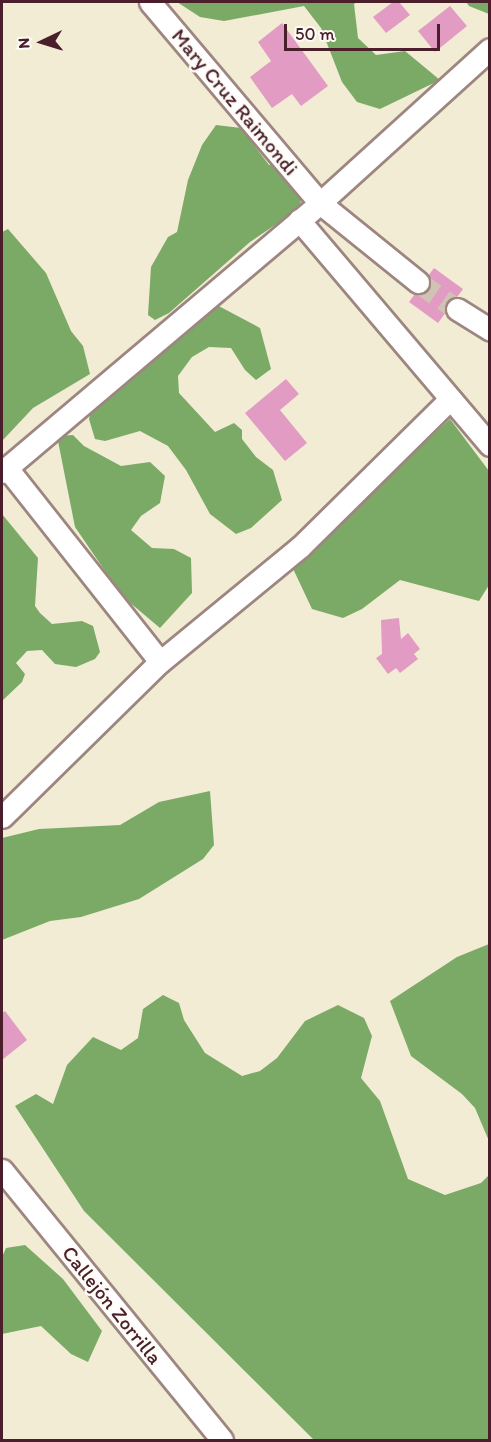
<!DOCTYPE html>
<meta charset="utf-8">
<style>
body{margin:0}
#map{position:relative;width:491px;height:1442px;overflow:hidden;background:#f2ecd5;font-family:Itim,sans-serif}
div>[style]{position:absolute}
[style*='--x']{left:calc(var(--x)*1px);top:calc(var(--y)*1px);width:calc(var(--w)*1px);rotate:calc(var(--a)*1deg)}
.forest>*{inset:0;background:#7aaa65}
.building>*{inset:0;background:#e29bc3}
.minor-tunnel>*{height:21px;margin-top:-10.5px;transform-origin:0;background:repeating-linear-gradient(90deg,#d0c3b3 0 21px,transparent 0 31px)}
.roads{filter:drop-shadow(2px 0 #9e8680) drop-shadow(-2px 0 #9e8680) drop-shadow(0 2px #9e8680) drop-shadow(0 -2px #9e8680)}
.minor>*{height:21px;margin:-10.5px;padding:0 10.5px;transform-origin:10.5px;border-radius:10.5px;background:#fff}
span{translate:-50% -50%;white-space:nowrap;text-align:center;line-height:1.15;-webkit-text-stroke:5px #fdfcf7;paint-order:stroke}
.street-label{font-size:21px;color:#4a1f2b}
.frame{position:absolute;inset:0;border:3px solid #4a1f2b;pointer-events:none}
.north{position:absolute;left:12px;top:12px;width:60px;height:60px;-webkit-text-stroke:4px #fdfcf7;paint-order:stroke;rotate:266deg;font-size:16px;font-weight:700;line-height:24px;text-align:center;color:#4a1f2b}
.north::after{content:'';display:block;margin:auto;width:21px;height:27px;background:#4a1f2b;clip-path:polygon(50% 0,100% 100%,50% 72%,0 100%)}
.scale{position:absolute;left:284px;top:24px;width:156px;height:27px;box-sizing:border-box;border:3px solid #4a1f2b;border-top:0;padding-left:8px;font-size:18px;line-height:21px;white-space:nowrap;color:#4a1f2b;-webkit-text-stroke:4px #fdfcf7;paint-order:stroke}
</style>
<div id="map">
<div class="forest">
<i style="clip-path:polygon(177px 2px,357px 2px,354px 4px,358px 38px,376px 55px,405px 51px,440px 80px,380px 109px,357px 102px,342px 82px,321px 28px,304px 6px,224px 21px,200px 17px)"></i>
<i style="clip-path:polygon(466px 2px,489px 2px,489px 14px,469px 6px)"></i>
<i style="clip-path:polygon(216px 125px,241px 128px,269px 165px,281px 166px,292px 178px,301px 199px,300px 208px,250px 242px,169px 313px,155px 320px,148px 315px,151px 267px,168px 237px,177px 232px,188px 180px,202px 145px)"></i>
<i style="clip-path:polygon(8px 229px,46px 273px,71px 331px,83px 346px,90px 374px,33px 408px,2px 441px,2px 232px)"></i>
<i style="clip-path:polygon(213px 303px,260px 328px,271px 369px,256px 380px,245px 370px,231px 348px,209px 347px,192px 357px,178px 376px,179px 393px,215px 432px,234px 423px,242px 430px,242px 439px,256px 457px,273px 470px,282px 500px,251px 528px,236px 534px,210px 514px,186px 470px,168px 446px,140px 431px,105px 441px,95px 439px,89px 419px,91px 411px,125px 376px,162px 354px,188px 324px)"></i>
<i style="clip-path:polygon(450px 419px,489px 471px,489px 585px,479px 601px,400px 580px,362px 609px,343px 618px,312px 609px,288px 558px,349px 496px,380px 484px)"></i>
<i style="clip-path:polygon(73px 435px,84px 446px,121px 466px,150px 462px,165px 476px,160px 503px,141px 516px,131px 530px,152px 548px,174px 549px,191px 558px,192px 593px,160px 628px,122px 596px,75px 527px,57px 436px)"></i>
<i style="clip-path:polygon(2px 514px,38px 558px,35px 606px,40px 613px,52px 624px,82px 621px,93px 626px,100px 652px,95px 659px,76px 667px,55px 664px,42px 650px,27px 651px,16px 663px,25px 674px,22px 682px,2px 701px)"></i>
<i style="clip-path:polygon(210px 791px,214px 845px,203px 859px,139px 899px,81px 917px,50px 921px,2px 940px,2px 838px,39px 829px,120px 825px,159px 802px)"></i>
<i style="clip-path:polygon(489px 944px,489px 1141px,475px 1108px,462px 1094px,411px 1056px,390px 1001px,457px 957px)"></i>
<i style="clip-path:polygon(163px 995px,179px 1003px,184px 1020px,205px 1053px,242px 1076px,260px 1071px,277px 1058px,305px 1021px,338px 1005px,364px 1018px,372px 1036px,361px 1078px,380px 1101px,408px 1179px,445px 1195px,481px 1183px,489px 1175px,489px 1440px,314px 1440px,84px 1211px,15px 1106px,36px 1094px,53px 1104px,67px 1065px,93px 1037px,121px 1050px,138px 1038px,143px 1009px)"></i>
<i style="clip-path:polygon(25px 1245px,63px 1279px,102px 1331px,88px 1362px,71px 1354px,41px 1326px,2px 1334px,2px 1257px,6px 1248px)"></i>
</div>
<div class="building">
<i style="clip-path:polygon(393px 2px,399px 2px,410px 15px,386px 33px,373px 17px)"></i>
<i style="clip-path:polygon(450px 6px,467px 26px,435px 52px,418px 31px)"></i>
<i style="clip-path:polygon(282px 23px,328px 86px,301px 106px,292px 94px,272px 108px,250px 77px,271px 61px,258px 42px)"></i>
<i style="clip-path:polygon(434px 268px,463px 289px,438px 323px,409px 302px)"></i>
<i style="clip-path:polygon(286px 379px,299px 394px,280px 410px,307px 443px,285px 461px,245px 413px)"></i>
<i style="clip-path:polygon(399px 618px,401px 639px,408px 633px,420px 649px,414px 654px,418px 659px,400px 673px,396px 668px,388px 674px,376px 658px,382px 654px,381px 620px)"></i>
<i style="clip-path:polygon(5px 1011px,27px 1040px,2px 1060px,2px 1013px)"></i>
</div>
<div class="minor-tunnel">
<i style="--x:418;--y:282;--w:47;--a:34.7"></i>
</div>
<div class="roads">
<div class="minor">
<i style="--x:150;--y:2;--w:263;--a:49.8"></i>
<i style="--x:320;--y:203;--w:126;--a:38.9"></i>
<i style="--x:299;--y:220;--w:295;--a:49.7"></i>
<i style="--x:457;--y:309;--w:39;--a:32"></i>
<i style="--x:7;--y:468;--w:247;--a:51.7"></i>
<i style="--x:2;--y:472;--w:417;--a:-40.2"></i>
<i style="--x:320;--y:203;--w:229;--a:-42.2"></i>
<i style="--x:2;--y:817;--w:221;--a:-44.5"></i>
<i style="--x:160;--y:662;--w:181;--a:-39.4"></i>
<i style="--x:300;--y:547;--w:209;--a:-44.6"></i>
<i style="--x:2;--y:1170;--w:348;--a:50.8"></i>
</div>
</div>
<div class="street-label">
<span style="left:235px;top:102px;rotate:50deg">Mary Cruz Raimondi</span>
<span style="left:112px;top:1305px;rotate:51deg">Callejón Zorrilla</span>
</div>
<div class="frame"></div>
<div class="north">N</div>
<div class="scale">50 m</div>
</div>
